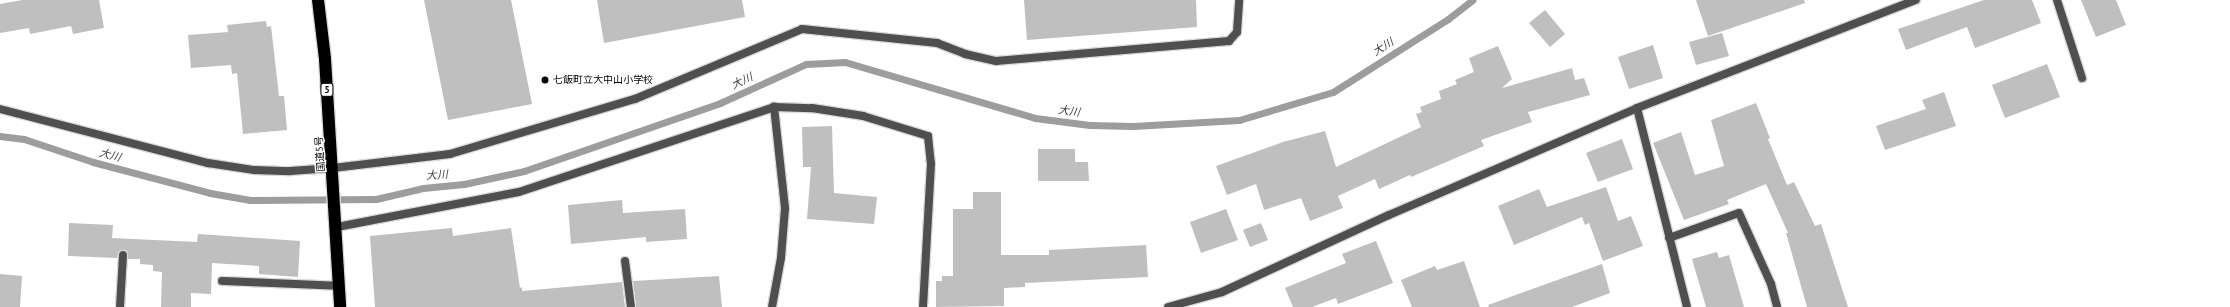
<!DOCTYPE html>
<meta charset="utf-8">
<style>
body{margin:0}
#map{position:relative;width:2230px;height:307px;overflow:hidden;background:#fff;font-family:"PT Sans","Noto Sans JP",sans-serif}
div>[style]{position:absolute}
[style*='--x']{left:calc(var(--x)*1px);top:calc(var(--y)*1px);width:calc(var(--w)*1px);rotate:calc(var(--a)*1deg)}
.stream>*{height:7px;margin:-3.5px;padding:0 3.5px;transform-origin:3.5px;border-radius:3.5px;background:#9d9d9d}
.building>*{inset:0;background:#bfbfbf}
.roads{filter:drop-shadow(1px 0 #dbdbdb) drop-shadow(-1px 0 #dbdbdb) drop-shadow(0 1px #dbdbdb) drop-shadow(0 -1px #dbdbdb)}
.lane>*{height:8px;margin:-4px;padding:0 4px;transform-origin:4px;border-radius:4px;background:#4f4f4f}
.street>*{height:8px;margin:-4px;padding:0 4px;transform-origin:4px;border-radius:4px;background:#4f4f4f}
.highway>*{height:12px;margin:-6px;padding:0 6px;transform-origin:6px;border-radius:6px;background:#000}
.dots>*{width:11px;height:11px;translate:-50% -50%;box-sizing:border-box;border:2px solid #fff;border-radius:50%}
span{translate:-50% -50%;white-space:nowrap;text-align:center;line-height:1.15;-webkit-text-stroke:3px #fff;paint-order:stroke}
.shield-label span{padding:1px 3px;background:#fff;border:1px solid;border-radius:3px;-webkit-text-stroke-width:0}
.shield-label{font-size:9px;color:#000;font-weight:700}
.poi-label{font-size:10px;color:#000}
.left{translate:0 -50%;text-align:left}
.street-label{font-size:10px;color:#000}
.water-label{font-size:11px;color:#3e3e3e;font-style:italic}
</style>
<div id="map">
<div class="stream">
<i style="--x:0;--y:136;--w:24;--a:7"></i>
<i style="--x:24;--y:139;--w:73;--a:18.4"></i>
<i style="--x:93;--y:162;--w:121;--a:14.8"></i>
<i style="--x:210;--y:193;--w:41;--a:9.9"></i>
<i style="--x:250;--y:200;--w:126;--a:-0.5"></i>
<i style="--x:376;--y:199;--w:48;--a:-13.2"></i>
<i style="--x:423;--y:188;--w:41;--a:-5.6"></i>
<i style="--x:464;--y:184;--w:61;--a:-12.2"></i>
<i style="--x:524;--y:171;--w:207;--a:-19.1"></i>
<i style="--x:720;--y:103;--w:94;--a:-24.4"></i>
<i style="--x:806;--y:64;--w:39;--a:-3"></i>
<i style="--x:845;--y:62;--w:198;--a:16.4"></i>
<i style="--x:1035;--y:118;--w:55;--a:7.3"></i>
<i style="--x:1090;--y:125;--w:43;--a:1.3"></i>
<i style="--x:1133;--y:126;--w:106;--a:-3.2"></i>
<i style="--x:1239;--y:120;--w:98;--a:-16.6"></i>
<i style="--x:1333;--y:92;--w:136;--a:-32.4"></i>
<i style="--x:1448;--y:19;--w:31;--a:-38"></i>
</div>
<div class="building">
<i style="clip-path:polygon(22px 0,99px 0,104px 28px,73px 34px,71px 26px,30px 34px,29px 28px,0 33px,0 4px)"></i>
<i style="clip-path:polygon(424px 0,511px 0,532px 104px,448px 120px)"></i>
<i style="clip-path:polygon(597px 0,742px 0,745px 17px,604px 43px)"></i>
<i style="clip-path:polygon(1024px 0,1196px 0,1197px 27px,1027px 40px)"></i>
<i style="clip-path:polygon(1696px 0,1804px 0,1805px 3px,1708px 36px)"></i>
<i style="clip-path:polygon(1984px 0,2032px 0,2041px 23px,1975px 48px,1967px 27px,1906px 50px,1898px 29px)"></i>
<i style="clip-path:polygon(2081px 0,2116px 0,2126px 25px,2096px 37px)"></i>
<i style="clip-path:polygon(1545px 10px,1565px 34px,1550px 47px,1529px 23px)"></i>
<i style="clip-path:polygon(266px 21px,267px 27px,271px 26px,279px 96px,284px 96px,287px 130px,243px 134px,237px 73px,232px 74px,231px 65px,191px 68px,188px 35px,228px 32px,227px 25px)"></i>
<i style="clip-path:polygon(1722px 33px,1729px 56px,1696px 65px,1689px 42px)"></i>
<i style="clip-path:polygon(1653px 45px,1663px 78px,1629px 89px,1618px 57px)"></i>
<i style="clip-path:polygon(1498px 46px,1512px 79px,1502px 88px,1572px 68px,1575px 80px,1584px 78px,1590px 95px,1528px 112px,1532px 122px,1481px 140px,1484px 146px,1411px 177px,1410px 175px,1379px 189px,1375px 179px,1338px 196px,1343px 208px,1310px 221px,1301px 198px,1264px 210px,1256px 184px,1227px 195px,1216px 166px,1283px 142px,1325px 131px,1336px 167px,1421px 127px,1416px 114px,1422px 112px,1420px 107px,1441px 99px,1439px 91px,1457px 84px,1455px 80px,1474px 72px,1469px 58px)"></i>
<i style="clip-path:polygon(2047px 64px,2060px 97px,2005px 118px,1992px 85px)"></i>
<i style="clip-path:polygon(1944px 92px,1956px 126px,1885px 150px,1876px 126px,1926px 109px,1922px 100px)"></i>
<i style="clip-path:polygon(1756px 103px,1770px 138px,1768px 139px,1787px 185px,1794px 182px,1815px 226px,1821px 224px,1848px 307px,1807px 307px,1786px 233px,1788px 233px,1766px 184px,1727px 200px,1729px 204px,1684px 220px,1653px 143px,1681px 132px,1695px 175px,1724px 166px,1711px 120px)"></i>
<i style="clip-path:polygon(832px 126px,834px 193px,877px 197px,874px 224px,807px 219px,811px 167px,803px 167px,802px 127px)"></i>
<i style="clip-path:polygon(1622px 139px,1633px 169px,1598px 182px,1586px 153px)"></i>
<i style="clip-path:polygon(1038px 149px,1075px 149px,1075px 162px,1088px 162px,1089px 181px,1038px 181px)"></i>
<i style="clip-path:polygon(1606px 187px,1618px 221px,1631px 216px,1643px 246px,1603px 261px,1589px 223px,1585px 225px,1582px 217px,1514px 245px,1498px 206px,1539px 189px,1547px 207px)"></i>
<i style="clip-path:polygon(973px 192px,1001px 192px,1001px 255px,1049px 255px,1049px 250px,1146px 245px,1148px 277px,1025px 283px,1025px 287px,1004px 288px,1004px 306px,936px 307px,936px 281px,942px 281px,942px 276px,953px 276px,953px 209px,973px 209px)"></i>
<i style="clip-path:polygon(622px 200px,623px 213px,685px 209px,687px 239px,646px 242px,646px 237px,571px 244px,568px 205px)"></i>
<i style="clip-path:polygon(1226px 209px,1238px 240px,1201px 253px,1190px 222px)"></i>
<i style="clip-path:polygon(69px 223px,113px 225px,112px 238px,197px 242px,198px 234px,300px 241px,298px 277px,259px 274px,259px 266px,212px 263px,211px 294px,191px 293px,191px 307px,161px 307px,162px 272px,153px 271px,153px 265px,140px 264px,140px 259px,128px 259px,128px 252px,124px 250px,119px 252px,117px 258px,68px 256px)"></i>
<i style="clip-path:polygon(1261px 223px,1268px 240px,1250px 247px,1243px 230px)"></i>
<i style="clip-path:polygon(452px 228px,453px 236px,511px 228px,520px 288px,522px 287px,522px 291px,622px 282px,625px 307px,375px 307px,370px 236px)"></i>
<i style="clip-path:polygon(1376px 241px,1393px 283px,1338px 304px,1336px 298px,1312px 307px,1293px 307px,1285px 288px,1346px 263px,1342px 254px)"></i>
<i style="clip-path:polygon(1717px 252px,1719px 258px,1729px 255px,1744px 307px,1706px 307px,1692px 259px)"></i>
<i style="clip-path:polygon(1464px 261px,1480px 307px,1412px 307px,1401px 280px,1435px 266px,1437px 270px)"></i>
<i style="clip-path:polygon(1602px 264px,1610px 293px,1572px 307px,1489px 307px,1488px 305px)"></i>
<i style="clip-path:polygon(0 274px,22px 276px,20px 307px,0 307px)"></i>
<i style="clip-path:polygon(719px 276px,722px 307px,636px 307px,633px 281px)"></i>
</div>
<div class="roads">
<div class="lane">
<i style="--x:2057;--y:0;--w:82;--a:72.2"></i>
<i style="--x:0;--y:109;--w:215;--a:14.6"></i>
<i style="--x:208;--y:163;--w:47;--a:8.7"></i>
<i style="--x:254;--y:170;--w:36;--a:2"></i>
<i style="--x:290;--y:171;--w:43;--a:-4"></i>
<i style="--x:337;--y:227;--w:185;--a:-10.9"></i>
<i style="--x:519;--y:192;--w:269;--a:-18.4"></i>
<i style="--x:774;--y:107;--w:38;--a:2"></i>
<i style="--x:812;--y:108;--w:52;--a:8.9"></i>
<i style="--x:863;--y:116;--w:68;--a:17.1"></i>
<i style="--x:928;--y:136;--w:28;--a:84"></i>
<i style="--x:931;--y:164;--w:143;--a:93.2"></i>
<i style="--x:625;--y:261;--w:46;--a:82.6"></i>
<i style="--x:222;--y:281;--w:117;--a:2.4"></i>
<i style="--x:120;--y:307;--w:52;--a:-86.7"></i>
<i style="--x:772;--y:307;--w:50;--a:-79.6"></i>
<i style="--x:781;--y:258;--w:50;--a:-85.4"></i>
<i style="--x:785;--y:208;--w:102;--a:-96.2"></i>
</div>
<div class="street">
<i style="--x:1637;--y:108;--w:205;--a:75.9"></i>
<i style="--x:333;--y:168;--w:118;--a:-6.8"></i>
<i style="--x:450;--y:154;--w:193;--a:-16.6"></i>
<i style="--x:635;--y:99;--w:181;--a:-22.7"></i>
<i style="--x:802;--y:29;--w:136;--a:5.9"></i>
<i style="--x:937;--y:43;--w:30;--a:21"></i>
<i style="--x:965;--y:54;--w:32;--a:13"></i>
<i style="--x:996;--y:61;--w:234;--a:-4.9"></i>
<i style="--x:1229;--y:41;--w:12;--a:-48"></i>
<i style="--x:1237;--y:32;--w:32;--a:-86"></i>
<i style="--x:1669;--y:238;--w:74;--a:-19.7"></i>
<i style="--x:1739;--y:213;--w:78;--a:65.7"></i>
<i style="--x:1771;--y:284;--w:24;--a:75"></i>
<i style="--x:1168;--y:307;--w:56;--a:-15.5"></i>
<i style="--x:1222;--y:292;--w:184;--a:-24.8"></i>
<i style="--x:1389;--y:215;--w:270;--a:-23.3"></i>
<i style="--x:1637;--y:108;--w:299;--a:-21.2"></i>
</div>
<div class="highway">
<i style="--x:318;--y:0;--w:59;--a:83.2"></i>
<i style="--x:325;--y:59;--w:248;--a:86.5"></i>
</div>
</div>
<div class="dots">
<i style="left:545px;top:80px;background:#000"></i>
</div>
<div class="shield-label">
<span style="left:327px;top:90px">5</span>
</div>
<div class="poi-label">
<span class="left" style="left:553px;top:80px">七飯町立大中山小学校</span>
</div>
<div class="street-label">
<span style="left:320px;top:154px;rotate:-94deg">国道5号</span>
</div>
<div class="water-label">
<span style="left:1383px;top:47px;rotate:-32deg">大川</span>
<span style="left:742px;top:81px;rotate:-25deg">大川</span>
<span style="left:1069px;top:111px;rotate:7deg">大川</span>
<span style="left:110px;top:155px;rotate:15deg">大川</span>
<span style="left:437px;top:175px;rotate:-5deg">大川</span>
</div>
</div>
